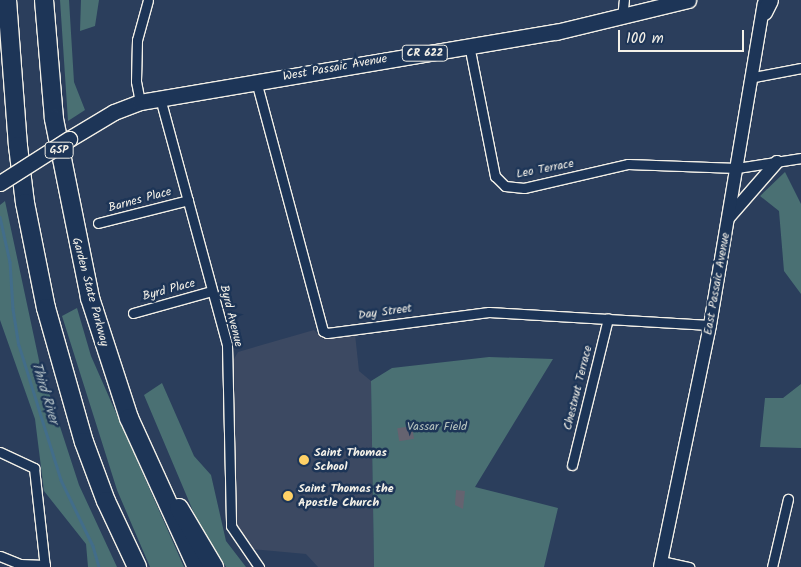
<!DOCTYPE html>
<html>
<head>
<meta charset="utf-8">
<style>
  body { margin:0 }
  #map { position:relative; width:801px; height:567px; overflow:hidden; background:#2b3e5c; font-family:Kalam,sans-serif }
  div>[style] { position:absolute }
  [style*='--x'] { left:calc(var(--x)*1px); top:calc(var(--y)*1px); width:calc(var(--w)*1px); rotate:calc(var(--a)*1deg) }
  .built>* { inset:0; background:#3c4962 }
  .green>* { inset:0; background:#4a7073 }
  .stream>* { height:2.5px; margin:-1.25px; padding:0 1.25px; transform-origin:1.25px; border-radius:1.25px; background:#426d8a }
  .building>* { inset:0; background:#656370; transform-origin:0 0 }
  .roads { filter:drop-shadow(1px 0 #f4f1e8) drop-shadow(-1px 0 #f4f1e8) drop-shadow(0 1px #f4f1e8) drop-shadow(0 -1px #f4f1e8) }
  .street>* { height:9px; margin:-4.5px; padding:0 4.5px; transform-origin:4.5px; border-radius:4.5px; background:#1d3557 }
  .secondary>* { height:12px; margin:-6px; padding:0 6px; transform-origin:6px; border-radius:6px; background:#1d3557 }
  .primary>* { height:15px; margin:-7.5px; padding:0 7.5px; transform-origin:7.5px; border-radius:7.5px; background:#1d3557 }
  .highway>* { height:18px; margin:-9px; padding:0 9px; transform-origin:9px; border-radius:9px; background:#1d3557 }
  .bridges { filter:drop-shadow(1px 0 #f4f1e8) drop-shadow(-1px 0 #f4f1e8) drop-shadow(0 1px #f4f1e8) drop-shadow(0 -1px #f4f1e8) }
  .primary-bridge>* { height:15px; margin:-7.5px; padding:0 7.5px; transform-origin:7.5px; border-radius:7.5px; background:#1d3557 }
  .dots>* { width:14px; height:14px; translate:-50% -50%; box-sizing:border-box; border:2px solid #1d3557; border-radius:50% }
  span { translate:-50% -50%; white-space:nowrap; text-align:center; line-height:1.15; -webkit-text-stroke:5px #1d3557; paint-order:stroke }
  .shield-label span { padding:1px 4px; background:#1d3557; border:1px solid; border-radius:4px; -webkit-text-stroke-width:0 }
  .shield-label { font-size:11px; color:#f4f1e8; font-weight:700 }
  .street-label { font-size:12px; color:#f4f1e8 }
  .park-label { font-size:12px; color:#b8c4bf }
  .poi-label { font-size:12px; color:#f4f1e8; font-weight:700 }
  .left { translate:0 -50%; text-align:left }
  .water-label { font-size:14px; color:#b6c3c7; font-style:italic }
  .scale { position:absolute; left:618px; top:30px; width:126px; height:22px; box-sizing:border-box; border:2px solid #f4f1e8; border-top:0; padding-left:6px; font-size:15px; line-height:18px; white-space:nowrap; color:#f4f1e8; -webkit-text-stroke:4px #1d3557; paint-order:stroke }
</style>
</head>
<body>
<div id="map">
  <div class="built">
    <i style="clip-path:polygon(314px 330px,323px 339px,355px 334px,359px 371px,371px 381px,374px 567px,318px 567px,306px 554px,250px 549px,236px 530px,234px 359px,238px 352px)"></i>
  </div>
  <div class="green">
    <i style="clip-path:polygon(60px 0,69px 0,74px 82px,85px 110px,68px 121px)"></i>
    <i style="clip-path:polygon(81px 0,99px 0,95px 26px,80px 31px)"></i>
    <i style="clip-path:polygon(785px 172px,801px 204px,801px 294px,784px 271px,779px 211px,760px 196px)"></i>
    <i style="clip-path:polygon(5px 201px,40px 365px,79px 485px,117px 567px,88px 567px,86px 544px,44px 491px,35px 419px,0 320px,0 205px)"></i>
    <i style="clip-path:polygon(77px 308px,91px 356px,184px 567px,150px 567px,117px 490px,62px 316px)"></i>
    <i style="clip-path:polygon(489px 357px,553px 359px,475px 487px,558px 508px,544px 567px,374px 567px,371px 381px,392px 368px)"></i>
    <i style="clip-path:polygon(162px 383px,194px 456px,211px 475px,226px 541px,246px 567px,226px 567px,196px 518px,144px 395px)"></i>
    <i style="clip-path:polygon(801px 384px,801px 448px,760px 447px,765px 398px,783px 398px)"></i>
  </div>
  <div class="stream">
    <i style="--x:0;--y:217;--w:46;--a:77.5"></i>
    <i style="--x:10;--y:262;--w:47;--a:86.3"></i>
    <i style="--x:13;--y:309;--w:36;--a:81"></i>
    <i style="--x:19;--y:345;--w:141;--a:72.7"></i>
    <i style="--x:61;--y:480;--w:73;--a:64.1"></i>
    <i style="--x:93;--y:546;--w:22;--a:74"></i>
  </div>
  <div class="building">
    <i style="left:412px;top:426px;width:13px;height:15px;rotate:81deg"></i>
    <i style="clip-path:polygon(456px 490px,465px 491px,463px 509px,455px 505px)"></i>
  </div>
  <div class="roads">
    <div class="street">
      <i style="--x:622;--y:18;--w:18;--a:-84"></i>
      <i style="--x:469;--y:45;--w:134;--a:78.8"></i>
      <i style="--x:495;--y:176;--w:14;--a:45"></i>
      <i style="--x:505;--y:186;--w:19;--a:6"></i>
      <i style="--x:524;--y:188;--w:107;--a:-13"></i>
      <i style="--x:628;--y:164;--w:109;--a:2.1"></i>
      <i style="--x:737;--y:168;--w:65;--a:-8.9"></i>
      <i style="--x:754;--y:77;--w:48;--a:-10.8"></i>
      <i style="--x:256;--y:81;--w:259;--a:75"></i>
      <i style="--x:323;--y:331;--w:4;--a:27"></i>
      <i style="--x:327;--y:333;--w:163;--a:-7.4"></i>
      <i style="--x:489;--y:312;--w:221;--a:3.4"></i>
      <i style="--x:160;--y:98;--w:256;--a:74.8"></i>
      <i style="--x:227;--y:345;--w:181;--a:88.7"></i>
      <i style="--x:231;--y:526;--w:50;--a:55.7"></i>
      <i style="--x:140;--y:102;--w:21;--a:-101"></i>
      <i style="--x:136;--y:81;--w:41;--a:-88.6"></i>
      <i style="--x:137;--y:40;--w:41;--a:-74.6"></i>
      <i style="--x:98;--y:223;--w:93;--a:-14.3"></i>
      <i style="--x:133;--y:313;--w:82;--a:-15.6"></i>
      <i style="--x:0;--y:452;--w:38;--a:25"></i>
      <i style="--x:34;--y:468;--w:100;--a:83.7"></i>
      <i style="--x:572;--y:465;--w:151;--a:-76.2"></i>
      <i style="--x:0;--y:556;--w:22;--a:22"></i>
      <i style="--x:20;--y:564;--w:25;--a:2"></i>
      <i style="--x:661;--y:561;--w:29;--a:12"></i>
      <i style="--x:772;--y:567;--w:70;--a:-76.8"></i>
    </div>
    <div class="secondary">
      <i style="--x:729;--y:217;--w:73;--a:-48.9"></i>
      <i style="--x:660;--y:567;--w:247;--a:-78.3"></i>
      <i style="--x:710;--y:325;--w:326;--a:-80.5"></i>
    </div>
    <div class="primary">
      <i style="--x:764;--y:12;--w:13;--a:-63"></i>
      <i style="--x:69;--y:139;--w:52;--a:-31"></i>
      <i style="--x:114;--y:112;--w:28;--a:-21"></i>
      <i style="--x:140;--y:102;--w:422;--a:-9.6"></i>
      <i style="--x:556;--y:32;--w:136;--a:-13.6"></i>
    </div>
    <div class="highway">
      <i style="--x:7;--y:0;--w:146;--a:85.7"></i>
      <i style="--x:18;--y:146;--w:57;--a:83"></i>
      <i style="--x:25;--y:203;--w:107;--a:78.7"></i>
      <i style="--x:46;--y:308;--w:139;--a:74.2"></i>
      <i style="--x:84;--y:442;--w:63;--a:69.6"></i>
      <i style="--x:106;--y:501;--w:73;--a:64.8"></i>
      <i style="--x:44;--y:0;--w:119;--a:85.2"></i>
      <i style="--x:54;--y:119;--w:183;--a:78.6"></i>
      <i style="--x:90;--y:298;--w:126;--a:72"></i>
      <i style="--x:129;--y:418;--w:164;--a:65.5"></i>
      <i style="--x:179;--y:508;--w:69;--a:59.3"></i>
    </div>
  </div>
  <div class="bridges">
    <div class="primary-bridge">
      <i style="--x:0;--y:183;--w:82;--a:-32.5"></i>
    </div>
  </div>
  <div class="dots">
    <i style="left:304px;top:460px;background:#ffd166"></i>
    <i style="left:288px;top:496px;background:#ffd166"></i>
  </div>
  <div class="shield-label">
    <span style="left:425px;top:53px">CR 622</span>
    <span style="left:59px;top:150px">GSP</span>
  </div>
  <div class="street-label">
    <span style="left:335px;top:68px;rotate:-10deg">West Passaic Avenue</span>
    <span style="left:545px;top:169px;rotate:-11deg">Leo Terrace</span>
    <span style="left:140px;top:200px;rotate:-15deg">Barnes Place</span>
    <span style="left:717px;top:284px;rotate:-80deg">East Passaic Avenue</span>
    <span style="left:169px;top:290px;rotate:-15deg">Byrd Place</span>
    <span style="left:90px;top:292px;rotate:75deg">Garden State Parkway</span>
    <span style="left:385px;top:312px;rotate:-8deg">Day Street</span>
    <span style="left:231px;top:316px;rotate:76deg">Byrd Avenue</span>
    <span style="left:578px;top:388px;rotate:-76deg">Chestnut Terrace</span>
  </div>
  <div class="park-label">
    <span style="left:437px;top:427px">Vassar Field</span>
  </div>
  <div class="poi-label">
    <span class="left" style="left:314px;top:460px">Saint Thomas<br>School</span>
    <span class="left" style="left:298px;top:496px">Saint Thomas the<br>Apostle Church</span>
  </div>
  <div class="water-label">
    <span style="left:45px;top:393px;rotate:73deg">Third River</span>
  </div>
  <div class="scale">100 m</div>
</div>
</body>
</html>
